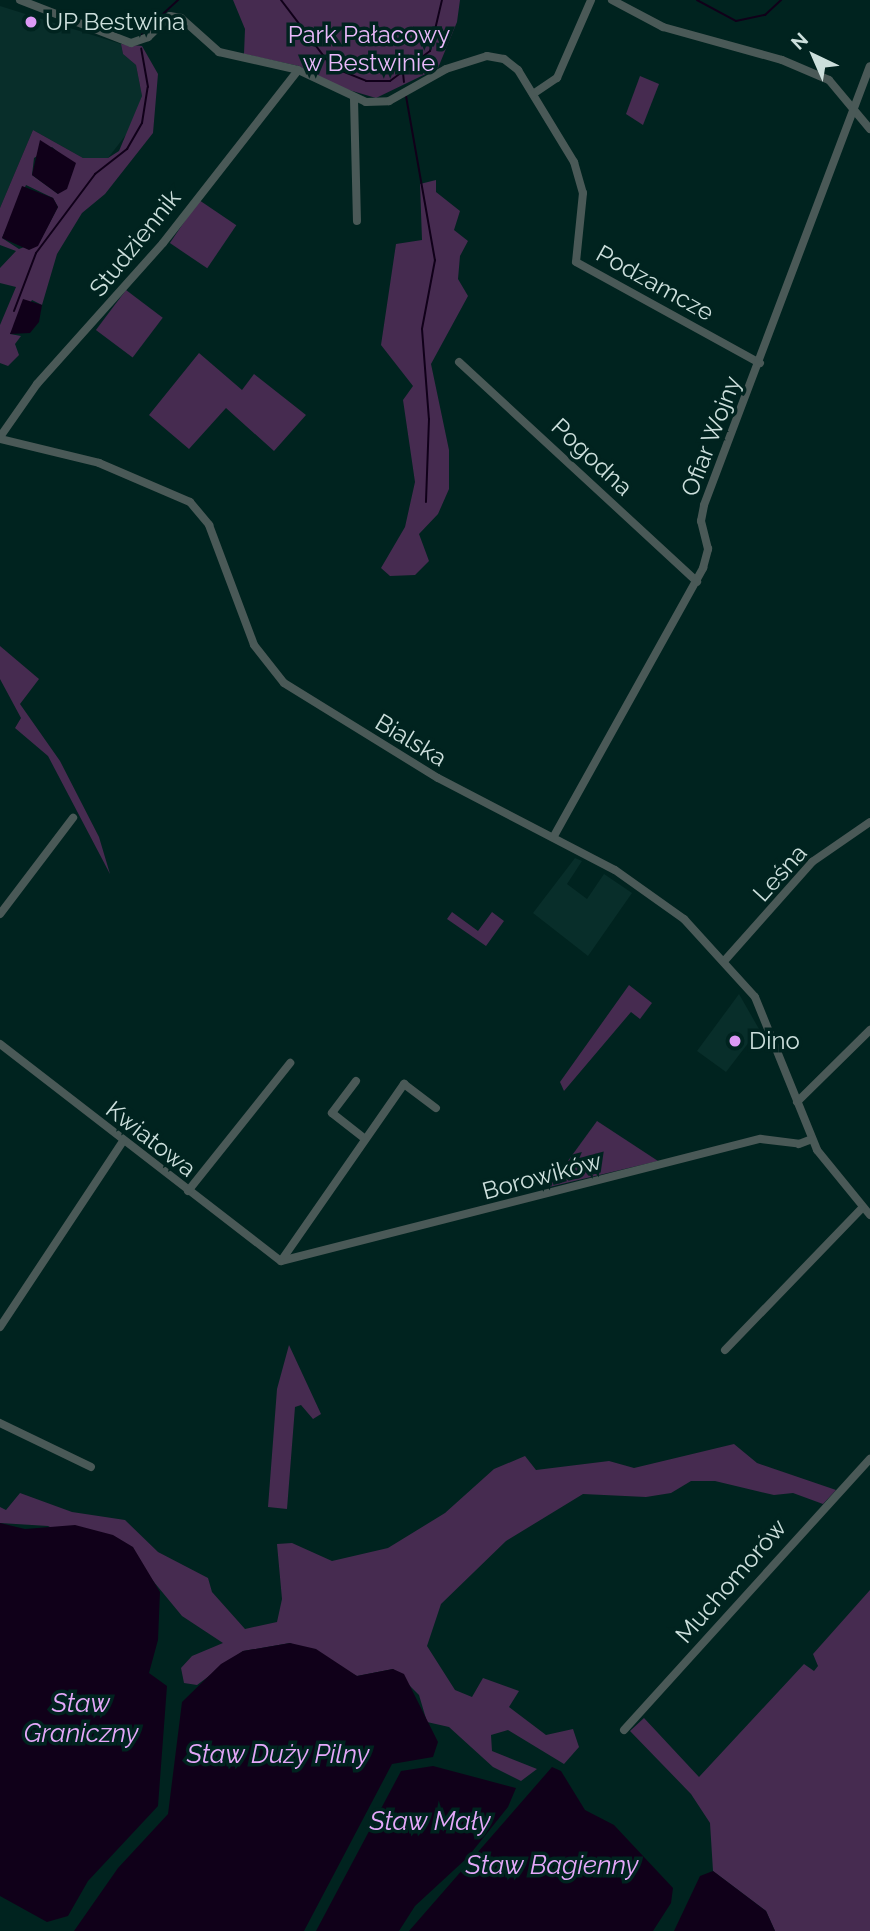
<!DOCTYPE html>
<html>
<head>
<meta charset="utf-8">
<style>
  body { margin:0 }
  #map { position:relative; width:870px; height:1931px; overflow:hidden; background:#00231f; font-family:Raleway,sans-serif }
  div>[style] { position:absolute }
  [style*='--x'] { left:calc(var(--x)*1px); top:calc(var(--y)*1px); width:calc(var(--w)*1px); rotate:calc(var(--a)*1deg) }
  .built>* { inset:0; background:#082e2a }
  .green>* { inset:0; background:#462b50; transform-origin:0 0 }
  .water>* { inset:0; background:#100019 }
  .stream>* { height:2px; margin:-1px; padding:0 1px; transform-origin:1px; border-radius:1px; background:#100019 }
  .minor>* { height:8px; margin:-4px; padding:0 4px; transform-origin:4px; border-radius:4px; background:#4a5957 }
  .dots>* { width:19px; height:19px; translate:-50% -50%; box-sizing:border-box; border:4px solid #00231f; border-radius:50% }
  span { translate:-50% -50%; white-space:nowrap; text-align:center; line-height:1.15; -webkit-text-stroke:7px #00231f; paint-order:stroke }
  .poi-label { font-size:24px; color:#ccdfdc }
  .left { translate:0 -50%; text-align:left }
  .park-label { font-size:24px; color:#e9b9fb }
  .street-label { font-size:24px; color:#ccdfdc }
  .water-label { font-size:26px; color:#e4a8fa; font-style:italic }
  .north { position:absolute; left:779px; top:21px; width:70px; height:70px; -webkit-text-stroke:5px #00231f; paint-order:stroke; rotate:316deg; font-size:19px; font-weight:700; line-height:28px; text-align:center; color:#ccdfdc }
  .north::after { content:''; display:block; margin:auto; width:24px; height:32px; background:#ccdfdc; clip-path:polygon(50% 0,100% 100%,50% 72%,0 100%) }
</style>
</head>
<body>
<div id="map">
  <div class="built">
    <i style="clip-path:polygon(0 6px,121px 44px,123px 54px,136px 65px,142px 96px,132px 127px,108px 158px,83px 158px,33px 130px,0 208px)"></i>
    <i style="clip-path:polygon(575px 858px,582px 861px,567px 884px,587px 899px,604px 874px,632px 893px,588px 956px,533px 913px)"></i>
    <i style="clip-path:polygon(739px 994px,759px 1029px,726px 1072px,697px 1051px)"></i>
  </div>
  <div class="green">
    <i style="clip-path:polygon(233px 0,460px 0,457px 22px,438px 68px,376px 98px,332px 85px,299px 66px,244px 54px,245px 29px)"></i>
    <i style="clip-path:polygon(evenodd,121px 44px,142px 46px,158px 74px,153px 133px,105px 194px,82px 213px,57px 254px,42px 305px,32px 300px,10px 334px,21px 336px,15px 344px,19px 355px,8px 366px,0 363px,0 325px,16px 287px,0 283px,0 268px,16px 251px,0 245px,0 208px,33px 130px,83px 158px,108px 158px,119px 151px,142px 96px,136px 65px,123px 54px,121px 44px,52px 147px,63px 156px,58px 194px,32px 175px,34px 158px,52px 147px,121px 44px,26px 185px,53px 198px,58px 207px,40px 241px,19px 249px,2px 238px,26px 185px)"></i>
    <i style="clip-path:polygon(640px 76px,659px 84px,643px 125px,626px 114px)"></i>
    <i style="clip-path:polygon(436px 180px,436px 192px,460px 211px,454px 230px,468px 241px,460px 256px,458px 279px,468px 296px,431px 364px,449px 450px,449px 489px,438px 514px,419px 534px,429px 561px,415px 575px,390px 576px,381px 568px,405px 527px,415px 482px,403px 400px,413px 386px,381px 345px,396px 244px,422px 240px,420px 184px)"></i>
    <i style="left:199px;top:200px;width:45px;height:52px;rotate:34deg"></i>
    <i style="left:126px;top:290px;width:46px;height:50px;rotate:37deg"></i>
    <i style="clip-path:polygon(199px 353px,242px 390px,254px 374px,306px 415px,274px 451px,226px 408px,189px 449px,149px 415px)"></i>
    <i style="clip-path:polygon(0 646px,39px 679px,20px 704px,60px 761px,99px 837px,110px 874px,48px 756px,15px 728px,21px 718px,0 679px)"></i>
    <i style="clip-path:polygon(452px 912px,478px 931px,492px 912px,504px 921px,486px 946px,447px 919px)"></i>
    <i style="clip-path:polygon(629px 985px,652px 1003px,640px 1019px,631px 1012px,564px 1091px,560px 1082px)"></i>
    <i style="clip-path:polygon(597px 1121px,658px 1161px,549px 1187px)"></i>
    <i style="clip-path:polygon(289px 1345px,321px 1414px,313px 1419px,301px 1405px,295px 1407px,287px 1509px,268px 1507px,277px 1389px)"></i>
    <i style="clip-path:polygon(734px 1444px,757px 1463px,836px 1490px,823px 1504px,793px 1493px,774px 1495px,715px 1481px,691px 1481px,671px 1493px,646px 1497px,583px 1494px,506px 1541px,441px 1604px,427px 1646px,455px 1690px,472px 1697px,483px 1678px,519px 1691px,509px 1707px,546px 1735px,573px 1729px,579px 1747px,564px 1764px,508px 1730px,491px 1735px,492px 1751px,537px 1769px,521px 1781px,493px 1767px,449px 1727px,427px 1722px,419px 1695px,393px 1669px,357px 1676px,290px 1643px,243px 1651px,197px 1685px,184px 1683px,181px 1668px,192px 1656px,223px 1643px,182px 1616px,149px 1576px,48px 1526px,0 1523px,0 1507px,6px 1510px,20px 1493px,72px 1512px,125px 1520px,158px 1552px,208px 1578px,212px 1592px,245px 1629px,277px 1622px,282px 1599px,277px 1544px,292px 1543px,332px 1561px,388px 1548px,445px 1513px,494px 1469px,525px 1456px,536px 1470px,609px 1461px,634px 1468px)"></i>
    <i style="clip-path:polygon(870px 1590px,870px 1931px,775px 1931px,766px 1911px,713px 1871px,710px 1823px,691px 1794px,630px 1731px,644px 1718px,699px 1777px,804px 1664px,814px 1671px,818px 1666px,813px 1654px)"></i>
  </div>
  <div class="water">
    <i style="clip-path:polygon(40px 140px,76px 163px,67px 189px,58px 194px,32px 175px)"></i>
    <i style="clip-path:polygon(22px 186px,53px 198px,58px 207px,38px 246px,29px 250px,2px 238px)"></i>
    <i style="clip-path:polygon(23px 299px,42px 305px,39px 322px,30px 333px,10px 334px)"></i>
    <i style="clip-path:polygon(0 1523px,25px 1529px,75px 1525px,113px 1535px,133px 1547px,160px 1592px,158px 1640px,149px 1673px,167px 1686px,158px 1806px,88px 1881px,68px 1916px,47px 1922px,0 1896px)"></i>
    <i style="clip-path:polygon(290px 1643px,316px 1649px,357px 1676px,393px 1669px,404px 1674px,438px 1742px,433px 1757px,392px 1764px,304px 1931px,74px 1931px,118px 1868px,168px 1814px,182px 1702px,221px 1664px,243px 1651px)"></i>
    <i style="clip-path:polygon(433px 1766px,516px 1788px,508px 1807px,467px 1858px,415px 1906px,399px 1931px,316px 1931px,401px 1771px)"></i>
    <i style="clip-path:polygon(552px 1767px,561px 1771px,585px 1810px,614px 1825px,673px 1888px,671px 1903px,653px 1931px,409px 1931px)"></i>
    <i style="clip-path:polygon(713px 1871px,766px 1911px,775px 1931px,674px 1931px,700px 1876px)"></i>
  </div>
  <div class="stream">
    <i style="--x:281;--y:0;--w:84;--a:52.7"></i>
    <i style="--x:332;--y:67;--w:37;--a:22"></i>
    <i style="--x:366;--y:81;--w:24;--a:0"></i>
    <i style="--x:390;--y:81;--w:50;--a:-36.9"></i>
    <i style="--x:430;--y:51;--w:52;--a:-76.8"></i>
    <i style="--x:697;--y:0;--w:44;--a:28.3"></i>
    <i style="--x:736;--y:21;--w:30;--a:-12"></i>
    <i style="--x:765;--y:15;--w:22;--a:-43"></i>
    <i style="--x:140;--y:35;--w:52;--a:-42.6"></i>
    <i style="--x:403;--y:73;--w:9;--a:84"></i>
    <i style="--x:406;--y:96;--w:167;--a:80"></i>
    <i style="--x:435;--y:260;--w:70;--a:100.7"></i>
    <i style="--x:422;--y:329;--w:90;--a:85.6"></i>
    <i style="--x:429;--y:419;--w:83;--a:92.1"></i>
    <i style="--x:14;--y:311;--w:62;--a:-69.2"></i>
    <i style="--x:36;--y:253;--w:99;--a:-53.2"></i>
    <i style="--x:95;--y:174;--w:41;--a:-38"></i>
    <i style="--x:127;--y:149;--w:30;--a:-60"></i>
    <i style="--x:142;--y:123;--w:36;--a:-81"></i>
    <i style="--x:148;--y:87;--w:39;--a:-100"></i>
  </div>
  <div class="minor">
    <i style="--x:20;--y:0;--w:119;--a:21.2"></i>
    <i style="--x:131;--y:43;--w:18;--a:-19"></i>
    <i style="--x:148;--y:37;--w:30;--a:-44"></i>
    <i style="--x:170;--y:16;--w:11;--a:10"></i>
    <i style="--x:181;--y:18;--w:51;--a:41.8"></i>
    <i style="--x:219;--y:52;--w:81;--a:12.8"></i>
    <i style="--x:298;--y:70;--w:75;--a:25.2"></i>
    <i style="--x:366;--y:102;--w:23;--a:-2"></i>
    <i style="--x:389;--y:101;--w:65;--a:-29.3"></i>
    <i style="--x:446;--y:69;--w:43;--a:-17.6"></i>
    <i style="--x:487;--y:56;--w:17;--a:10"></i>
    <i style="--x:504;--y:59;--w:18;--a:38"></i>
    <i style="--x:518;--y:70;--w:108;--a:58.7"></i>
    <i style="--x:574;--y:162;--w:32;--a:74"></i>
    <i style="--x:583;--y:193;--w:69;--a:95.8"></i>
    <i style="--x:576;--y:262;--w:210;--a:28.8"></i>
    <i style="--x:612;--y:0;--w:58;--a:27.9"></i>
    <i style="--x:663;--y:27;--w:123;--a:15.5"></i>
    <i style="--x:782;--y:60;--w:51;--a:23.1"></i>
    <i style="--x:829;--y:80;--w:64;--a:50.1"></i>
    <i style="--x:533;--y:94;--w:29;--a:-34"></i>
    <i style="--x:557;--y:78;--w:85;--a:-66.4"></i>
    <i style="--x:354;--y:99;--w:122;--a:88.6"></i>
    <i style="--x:459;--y:362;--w:324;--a:42.7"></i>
    <i style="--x:0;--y:437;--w:65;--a:-55.1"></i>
    <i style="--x:37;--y:384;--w:189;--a:-48.2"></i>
    <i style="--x:163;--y:243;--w:219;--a:-52"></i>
    <i style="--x:0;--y:439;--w:102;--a:13.6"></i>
    <i style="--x:99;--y:463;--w:99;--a:23.2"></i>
    <i style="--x:190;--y:502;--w:30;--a:50"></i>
    <i style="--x:209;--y:525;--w:128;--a:69.4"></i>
    <i style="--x:254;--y:645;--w:48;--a:51.7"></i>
    <i style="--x:284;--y:683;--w:181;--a:31.7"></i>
    <i style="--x:438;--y:778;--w:199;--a:27.5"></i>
    <i style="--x:615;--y:870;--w:85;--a:35.4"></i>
    <i style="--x:684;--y:919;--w:105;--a:47.7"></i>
    <i style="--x:755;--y:997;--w:165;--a:67.9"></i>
    <i style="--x:817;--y:1150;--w:84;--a:50.8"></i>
    <i style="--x:554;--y:836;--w:307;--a:-60.9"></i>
    <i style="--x:703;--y:568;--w:20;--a:-75"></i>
    <i style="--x:708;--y:549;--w:29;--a:-104"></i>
    <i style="--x:701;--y:521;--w:16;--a:-79"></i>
    <i style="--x:704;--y:505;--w:469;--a:-69.3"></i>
    <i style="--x:0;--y:914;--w:121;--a:-52.8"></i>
    <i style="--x:726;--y:959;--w:130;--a:-48.4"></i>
    <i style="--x:812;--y:862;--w:70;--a:-34.6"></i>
    <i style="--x:0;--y:1044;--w:355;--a:37.7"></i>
    <i style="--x:281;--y:1261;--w:495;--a:-14.3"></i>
    <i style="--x:761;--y:1139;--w:38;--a:7"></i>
    <i style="--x:799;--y:1144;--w:14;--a:-21"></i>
    <i style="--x:356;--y:1081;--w:40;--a:127"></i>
    <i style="--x:332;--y:1113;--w:42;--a:38.2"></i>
    <i style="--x:797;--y:1102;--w:103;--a:-44.6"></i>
    <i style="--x:188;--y:1191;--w:164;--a:-51.4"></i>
    <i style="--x:281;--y:1261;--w:216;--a:-55.2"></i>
    <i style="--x:404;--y:1084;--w:40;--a:37"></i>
    <i style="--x:0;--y:1327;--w:223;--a:-56.5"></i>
    <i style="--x:725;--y:1350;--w:197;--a:-46"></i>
    <i style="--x:0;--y:1423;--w:101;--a:25.8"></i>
    <i style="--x:624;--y:1730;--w:366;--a:-47.8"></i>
  </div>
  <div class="dots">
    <i style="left:31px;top:22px;background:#dc99f5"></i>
    <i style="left:735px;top:1041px;background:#dc99f5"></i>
  </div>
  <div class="poi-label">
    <span class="left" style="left:45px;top:22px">UP Bestwina</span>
    <span class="left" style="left:749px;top:1041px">Dino</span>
  </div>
  <div class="park-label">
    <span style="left:369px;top:49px">Park Pałacowy<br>w Bestwinie</span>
  </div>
  <div class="street-label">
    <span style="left:135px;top:243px;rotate:-51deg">Studziennik</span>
    <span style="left:655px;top:283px;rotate:29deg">Podzamcze</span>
    <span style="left:711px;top:436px;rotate:-69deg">Ofiar Wojny</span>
    <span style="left:592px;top:457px;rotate:43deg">Pogodna</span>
    <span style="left:411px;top:740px;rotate:31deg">Bialska</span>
    <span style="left:780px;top:873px;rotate:-48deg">Leśna</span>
    <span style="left:151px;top:1139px;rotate:38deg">Kwiatowa</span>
    <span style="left:542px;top:1176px;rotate:-15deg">Borowików</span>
    <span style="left:731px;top:1581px;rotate:-49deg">Muchomorów</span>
  </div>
  <div class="water-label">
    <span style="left:81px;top:1719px">Staw<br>Graniczny</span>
    <span style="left:278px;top:1755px">Staw Duży Pilny</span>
    <span style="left:430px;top:1822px">Staw Mały</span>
    <span style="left:552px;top:1866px">Staw Bagienny</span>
  </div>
  <div class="north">N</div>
</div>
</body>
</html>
